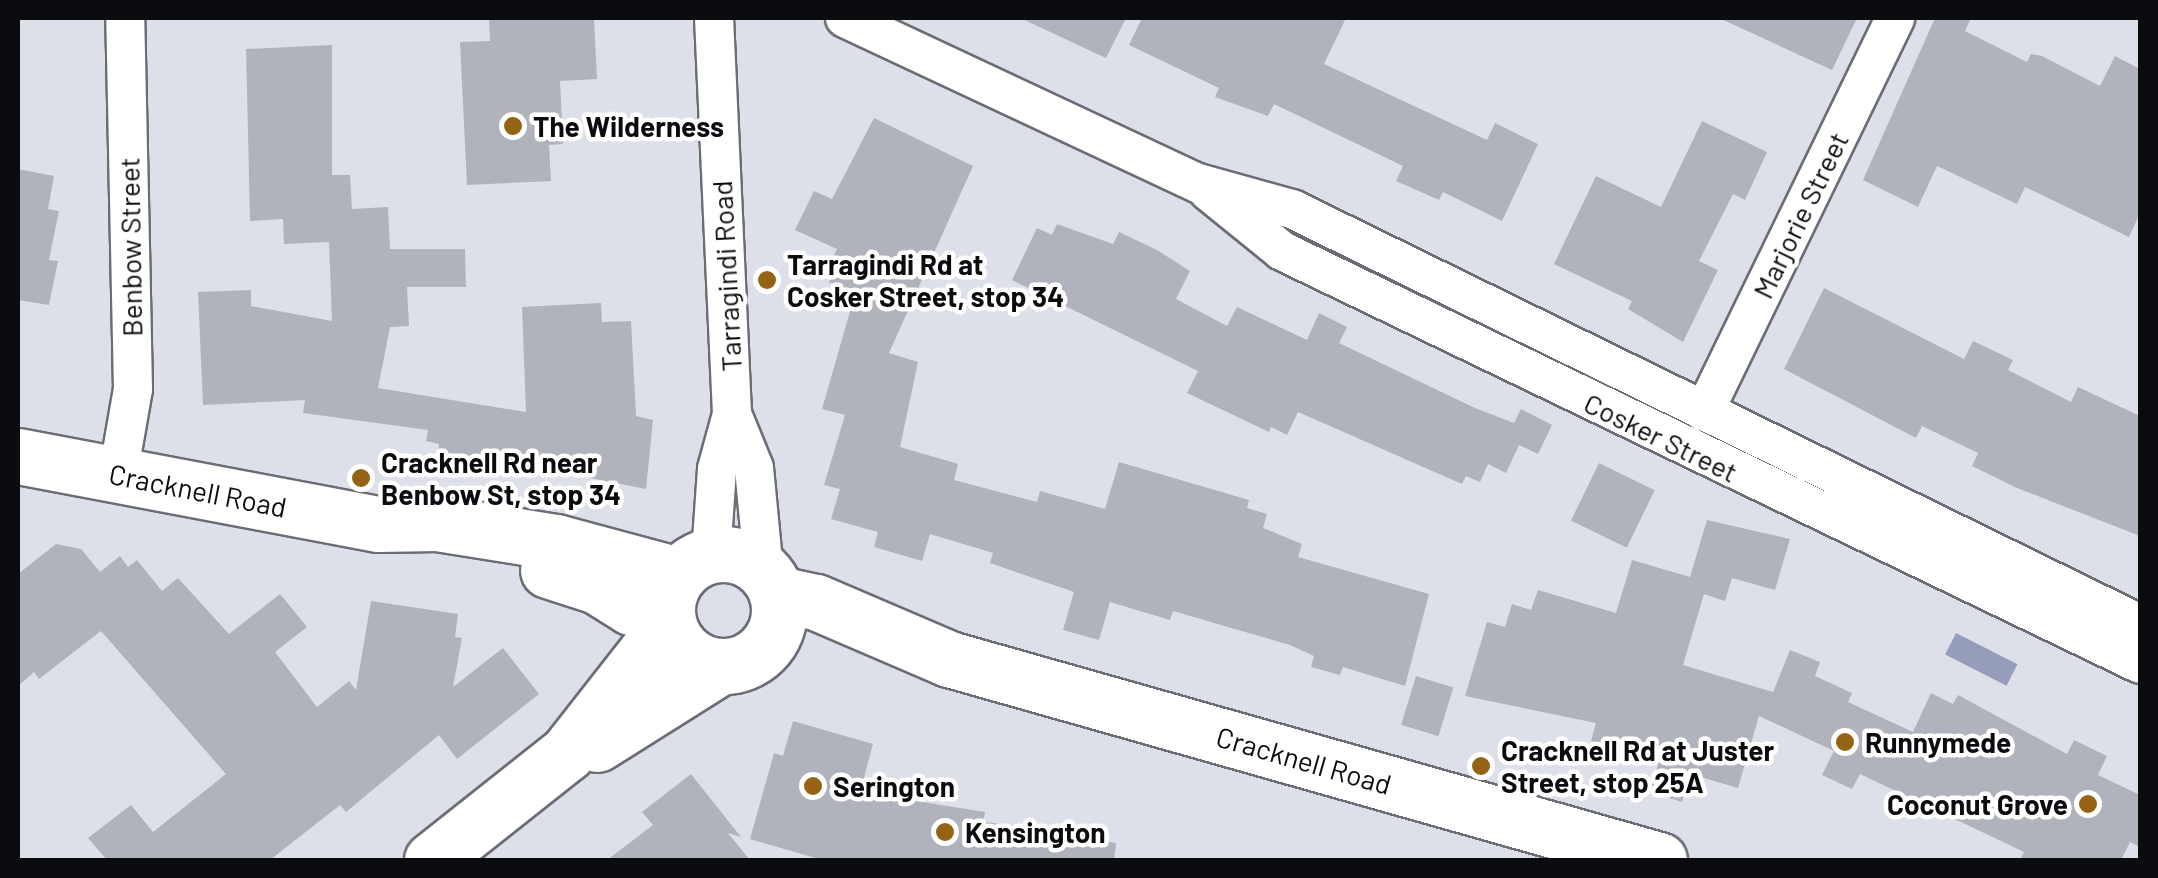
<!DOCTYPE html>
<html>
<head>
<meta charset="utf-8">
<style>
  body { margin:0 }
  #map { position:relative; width:2158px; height:878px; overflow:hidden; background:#dee0e9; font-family:Barlow,sans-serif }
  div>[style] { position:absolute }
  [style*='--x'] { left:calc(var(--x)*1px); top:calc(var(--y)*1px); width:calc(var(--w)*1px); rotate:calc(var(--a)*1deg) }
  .water>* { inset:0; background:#969dbb; transform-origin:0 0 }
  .building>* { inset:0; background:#b0b3bb; transform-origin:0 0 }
  .roads { filter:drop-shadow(2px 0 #6b6d75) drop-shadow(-2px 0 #6b6d75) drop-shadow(0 2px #6b6d75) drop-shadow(0 -2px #6b6d75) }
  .street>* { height:38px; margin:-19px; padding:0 19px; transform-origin:19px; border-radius:19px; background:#fff }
  .secondary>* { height:55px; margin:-27.5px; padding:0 27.5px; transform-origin:27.5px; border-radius:27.5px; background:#fff }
  .secondary>.ring { margin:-27.5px; padding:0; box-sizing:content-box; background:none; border:55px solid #fff; border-radius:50% }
  .dots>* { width:28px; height:28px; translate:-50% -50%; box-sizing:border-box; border:5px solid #fff; border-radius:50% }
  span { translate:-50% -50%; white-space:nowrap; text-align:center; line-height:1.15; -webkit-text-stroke:9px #fff; paint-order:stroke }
  .poi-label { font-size:28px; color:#0b0c0f; font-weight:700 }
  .left { translate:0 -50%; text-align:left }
  .right { translate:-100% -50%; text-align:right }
  .street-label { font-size:28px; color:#0b0c0f }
  .frame { position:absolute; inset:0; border:20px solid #0b0c0f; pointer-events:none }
</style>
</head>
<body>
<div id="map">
  <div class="water">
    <i style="left:1956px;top:633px;width:69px;height:24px;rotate:27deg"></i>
  </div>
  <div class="building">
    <i style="clip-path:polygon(489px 18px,594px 18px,597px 79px,560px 81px,563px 144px,549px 145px,551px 181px,467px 185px,460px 42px,490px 41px)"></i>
    <i style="clip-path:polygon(1020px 18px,1126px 18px,1106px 58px)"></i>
    <i style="clip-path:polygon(1142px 18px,1346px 18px,1324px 64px,1487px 140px,1495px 123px,1538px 144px,1502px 221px,1443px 192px,1439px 200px,1396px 181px,1403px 166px,1274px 104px,1268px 116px,1215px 97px,1219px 88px,1129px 45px)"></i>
    <i style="clip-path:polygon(1719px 18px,1857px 18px,1832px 70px)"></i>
    <i style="clip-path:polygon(1935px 18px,1971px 18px,1965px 31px,2027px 62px,2031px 54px,2042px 56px,2100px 86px,2115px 56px,2140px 69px,2140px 213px,2129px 237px,2025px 187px,2017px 204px,1937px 166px,1918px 207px,1863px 180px)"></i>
    <i style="clip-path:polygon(332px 45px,332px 175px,350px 175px,352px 209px,388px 207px,390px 249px,465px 249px,466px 287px,407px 287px,409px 326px,390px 327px,378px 388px,526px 412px,522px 307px,601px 303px,602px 322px,631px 321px,636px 416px,653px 420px,646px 489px,545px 469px,514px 466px,512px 474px,478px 467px,480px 459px,438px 451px,439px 444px,426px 441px,428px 430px,303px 413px,305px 400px,203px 405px,198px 292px,251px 290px,251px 306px,332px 321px,329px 242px,284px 244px,283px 219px,250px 221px,246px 49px)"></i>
    <i style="clip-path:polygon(874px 118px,973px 166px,889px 353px,918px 362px,900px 447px,958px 464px,954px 480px,1037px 502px,1040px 491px,1105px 509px,1119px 462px,1249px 500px,1247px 508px,1267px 514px,1263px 528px,1302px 544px,1298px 557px,1429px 594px,1405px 686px,1343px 667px,1340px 675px,1311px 667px,1314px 656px,1290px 645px,1173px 611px,1170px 620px,1110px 602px,1099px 640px,1063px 630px,1074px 592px,990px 563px,993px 553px,930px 534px,922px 561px,874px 547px,878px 532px,831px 519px,840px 489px,824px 485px,845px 415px,822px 409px,855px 294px,829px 282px,832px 275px,826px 272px,837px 249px,795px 230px,814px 191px,832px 199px)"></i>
    <i style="clip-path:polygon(1702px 121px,1767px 152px,1745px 200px,1733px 194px,1699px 261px,1718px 270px,1683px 342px,1628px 309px,1632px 301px,1554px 264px,1596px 176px,1661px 207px)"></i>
    <i style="clip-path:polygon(18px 169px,54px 176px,48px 209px,59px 211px,49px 260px,58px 261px,49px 305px,18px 300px)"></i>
    <i style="clip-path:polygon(1057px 224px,1113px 244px,1119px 232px,1157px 250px,1190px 271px,1176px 299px,1227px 326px,1237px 307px,1307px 340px,1319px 313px,1347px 327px,1339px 343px,1475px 408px,1514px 423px,1521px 409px,1552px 425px,1538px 454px,1519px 445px,1506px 473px,1488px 464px,1480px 482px,1466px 476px,1462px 484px,1298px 412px,1287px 435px,1271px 427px,1269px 432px,1187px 393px,1198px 371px,1012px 280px,1037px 228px,1052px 235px)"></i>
    <i style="clip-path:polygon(1824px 288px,1964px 359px,1973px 341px,2013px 360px,2008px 370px,2071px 402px,2078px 387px,2140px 416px,2140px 536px,2017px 488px,1972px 466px,1978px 453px,1922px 426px,1916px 438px,1784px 369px)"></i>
    <i style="left:1599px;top:463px;width:62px;height:64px;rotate:26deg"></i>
    <i style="clip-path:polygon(1707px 520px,1790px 539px,1775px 590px,1732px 578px,1725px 601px,1704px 594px,1683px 665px,1773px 692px,1790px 650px,1820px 662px,1815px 676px,1852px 693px,1848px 702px,1913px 732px,1931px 693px,1953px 704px,1958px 695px,2067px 754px,2074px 740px,2107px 756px,2098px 775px,2140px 795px,2140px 847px,2130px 842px,2121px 860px,2020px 860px,2024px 852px,1860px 774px,1852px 789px,1822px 775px,1834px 751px,1759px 716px,1738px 788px,1690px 774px,1682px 802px,1650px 792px,1659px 761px,1591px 741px,1596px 723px,1465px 696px,1487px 622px,1505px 627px,1512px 604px,1531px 610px,1538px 590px,1616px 613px,1632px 560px,1690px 577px)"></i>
    <i style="clip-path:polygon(56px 544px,81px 549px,100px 572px,120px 556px,128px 567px,137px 560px,162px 591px,178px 578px,229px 634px,280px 594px,307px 627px,275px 652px,317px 707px,349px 681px,356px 690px,371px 601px,458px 614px,455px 637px,462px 638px,453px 687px,503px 648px,539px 694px,457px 759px,439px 735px,346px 812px,340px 805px,270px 860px,107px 860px,88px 838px,131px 805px,153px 832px,226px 774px,101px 631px,39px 679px,34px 672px,18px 686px,18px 574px)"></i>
    <i style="left:1416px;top:676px;width:39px;height:51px;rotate:17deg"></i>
    <i style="clip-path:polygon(793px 721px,873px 744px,860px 792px,985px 812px,983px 822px,1093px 833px,1092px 839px,1116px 843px,1114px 860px,822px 860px,750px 839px,774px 753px,783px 756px)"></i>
    <i style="clip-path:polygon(691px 774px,741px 837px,728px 833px,750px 860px,607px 860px,653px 825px,642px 812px)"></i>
  </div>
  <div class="roads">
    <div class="street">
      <i style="--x:845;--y:18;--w:390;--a:25.1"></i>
      <i style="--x:1198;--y:183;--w:98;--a:15.5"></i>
      <i style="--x:1292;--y:209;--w:944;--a:26.08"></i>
      <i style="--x:1208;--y:191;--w:95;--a:39"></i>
      <i style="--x:1282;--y:251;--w:952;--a:25.7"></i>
      <i style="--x:1704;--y:412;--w:438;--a:-64.1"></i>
      <i style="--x:732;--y:414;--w:58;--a:67.8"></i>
      <i style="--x:754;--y:468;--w:103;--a:84.5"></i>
      <i style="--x:118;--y:475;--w:87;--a:-80.1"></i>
      <i style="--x:133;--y:389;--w:371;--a:-91.2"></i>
      <i style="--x:711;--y:555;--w:86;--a:-86"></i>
      <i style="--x:717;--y:469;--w:57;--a:-74.7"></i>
      <i style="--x:732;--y:414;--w:396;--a:-92.6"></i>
    </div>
    <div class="secondary">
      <i style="--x:18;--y:456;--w:366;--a:10.7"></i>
      <i style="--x:378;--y:524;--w:59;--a:-1"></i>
      <i style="--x:437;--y:523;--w:121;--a:9.1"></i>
      <i style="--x:556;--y:542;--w:126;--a:15.1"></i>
      <i class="ring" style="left:667px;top:554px;width:57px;height:57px"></i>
      <i style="--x:548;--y:570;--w:52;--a:18.1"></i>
      <i style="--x:597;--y:586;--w:40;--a:32"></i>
      <i style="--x:631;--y:607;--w:36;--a:13"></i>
      <i style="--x:778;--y:594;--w:39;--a:12"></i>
      <i style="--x:816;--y:602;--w:145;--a:23.2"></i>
      <i style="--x:949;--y:659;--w:738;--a:15.81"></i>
      <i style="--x:597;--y:744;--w:146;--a:-32.2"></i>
      <i style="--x:432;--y:860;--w:172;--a:-38.4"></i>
      <i style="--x:567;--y:753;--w:164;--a:-51.9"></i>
    </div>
  </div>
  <div class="dots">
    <i style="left:513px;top:126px;background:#946414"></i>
    <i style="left:767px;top:280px;background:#946414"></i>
    <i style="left:361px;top:478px;background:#946414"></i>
    <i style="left:1845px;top:742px;background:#946414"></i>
    <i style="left:1481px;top:766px;background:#946414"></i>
    <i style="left:813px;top:786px;background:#946414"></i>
    <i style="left:2088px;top:804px;background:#946414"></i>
    <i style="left:945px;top:832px;background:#946414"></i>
  </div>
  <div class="poi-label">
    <span class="left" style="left:533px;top:126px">The Wilderness</span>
    <span class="left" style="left:787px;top:280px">Tarragindi Rd at<br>Cosker Street, stop 34</span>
    <span class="left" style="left:381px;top:478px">Cracknell Rd near<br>Benbow St, stop 34</span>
    <span class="left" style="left:1865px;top:742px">Runnymede</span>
    <span class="left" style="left:1501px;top:766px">Cracknell Rd at Juster<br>Street, stop 25A</span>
    <span class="left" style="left:833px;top:786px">Serington</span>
    <span class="right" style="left:2068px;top:804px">Coconut Grove</span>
    <span class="left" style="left:965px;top:832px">Kensington</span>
  </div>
  <div class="street-label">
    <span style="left:1800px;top:215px;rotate:-64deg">Marjorie Street</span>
    <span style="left:130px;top:247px;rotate:-91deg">Benbow Street</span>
    <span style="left:726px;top:276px;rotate:-93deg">Tarragindi Road</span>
    <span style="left:1661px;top:437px;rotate:26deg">Cosker Street</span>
    <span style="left:198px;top:490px;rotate:11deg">Cracknell Road</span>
    <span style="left:1304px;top:760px;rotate:16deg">Cracknell Road</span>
  </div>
  <div class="frame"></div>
</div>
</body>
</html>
